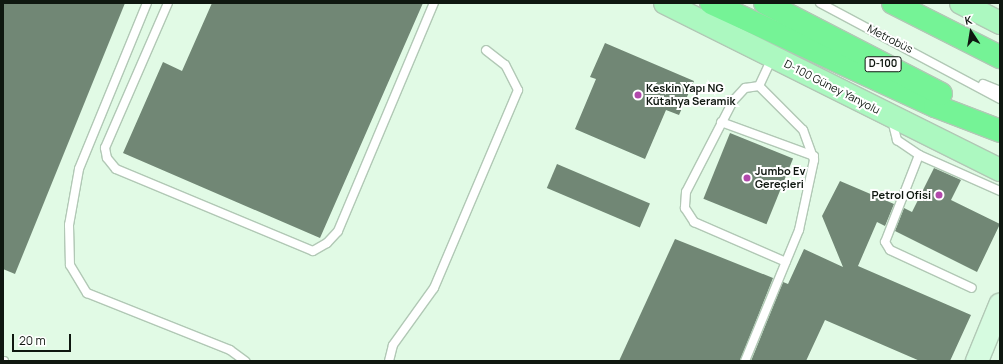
<!DOCTYPE html>
<html>
<head>
<meta charset="utf-8">
<style>
  body { margin:0 }
  #map { position:relative; width:1003px; height:364px; overflow:hidden; background:#e1fae5; font-family:Manrope,sans-serif }
  div>[style] { position:absolute }
  [style*='--x'] { left:calc(var(--x)*1px); top:calc(var(--y)*1px); width:calc(var(--w)*1px); rotate:calc(var(--a)*1deg) }
  .building>* { inset:0; background:#718775; transform-origin:0 0 }
  .roads { filter:drop-shadow(1px 0 #b1c8b5) drop-shadow(-1px 0 #b1c8b5) drop-shadow(0 1px #b1c8b5) drop-shadow(0 -1px #b1c8b5) }
  .lane>* { height:8px; margin:-4px; padding:0 4px; transform-origin:4px; border-radius:4px; background:#fff }
  .secondary>* { height:22px; margin:-11px; padding:0 11px; transform-origin:11px; border-radius:11px; background:#d6fbe0 }
  .primary>* { height:22px; margin:-11px; padding:0 11px; transform-origin:11px; border-radius:11px; background:#acf8c0 }
  .highway>* { height:22px; margin:-11px; padding:0 11px; transform-origin:11px; border-radius:11px; background:#75f396 }
  .dots>* { width:11px; height:11px; translate:-50% -50%; box-sizing:border-box; border:2px solid #fff; border-radius:50% }
  span { translate:-50% -50%; white-space:nowrap; text-align:center; line-height:1.15; -webkit-text-stroke:4px #fff; paint-order:stroke }
  .shield-label span { padding:1px 3px; background:#fff; border:1px solid; border-radius:3px; -webkit-text-stroke-width:0 }
  .shield-label { font-size:10px; color:#0f1710; font-weight:700 }
  .street-label { font-size:11px; color:#0f1710 }
  .poi-label { font-size:11px; color:#0f1710; font-weight:700 }
  .left { translate:0 -50%; text-align:left }
  .right { translate:-100% -50%; text-align:right }
  .frame { position:absolute; inset:0; border:4px solid #0f1710; pointer-events:none }
  .north { position:absolute; left:951px; top:12px; width:40px; height:40px; -webkit-text-stroke:3px #fff; paint-order:stroke; rotate:348deg; font-size:11px; font-weight:700; line-height:16px; text-align:center; color:#0f1710 }
  .north::after { content:''; display:block; margin:auto; width:14px; height:18px; background:#0f1710; clip-path:polygon(50% 0,100% 100%,50% 72%,0 100%) }
  .scale { position:absolute; left:12px; top:334px; width:59px; height:18px; box-sizing:border-box; border:2px solid #0f1710; border-top:0; padding-left:5px; font-size:12px; line-height:14px; white-space:nowrap; color:#0f1710; -webkit-text-stroke:3px #fff; paint-order:stroke }
</style>
</head>
<body>
<div id="map">
  <div class="building">
    <i style="clip-path:polygon(3px 3px,125px 3px,15px 274px,3px 269px)"></i>
    <i style="clip-path:polygon(212px 3px,423px 3px,320px 238px,123px 153px,163px 62px,182px 71px)"></i>
    <i style="clip-path:polygon(605px 43px,694px 81px,679px 115px,666px 110px,645px 159px,575px 129px,596px 79px,590px 77px)"></i>
    <i style="left:730px;top:133px;width:68px;height:71px;rotate:22deg"></i>
    <i style="left:557px;top:164px;width:101px;height:26px;rotate:23deg"></i>
    <i style="clip-path:polygon(934px 168px,961px 180px,951px 200px,1000px 224px,977px 272px,895px 231px,904px 208px,912px 212px)"></i>
    <i style="clip-path:polygon(840px 181px,894px 204px,885px 226px,877px 222px,858px 266px,971px 315px,950px 361px,920px 361px,825px 320px,806px 361px,751px 361px,783px 282px,788px 284px,804px 249px,843px 267px,822px 216px)"></i>
    <i style="clip-path:polygon(675px 239px,773px 278px,740px 361px,619px 361px)"></i>
  </div>
  <div class="roads">
    <div class="lane">
      <i style="--x:147;--y:3;--w:179;--a:112.3"></i>
      <i style="--x:79;--y:169;--w:57;--a:100.1"></i>
      <i style="--x:69;--y:225;--w:40;--a:88.6"></i>
      <i style="--x:70;--y:265;--w:33;--a:59"></i>
      <i style="--x:87;--y:293;--w:154;--a:21.7"></i>
      <i style="--x:230;--y:350;--w:19;--a:36"></i>
      <i style="--x:168;--y:3;--w:158;--a:113.5"></i>
      <i style="--x:105;--y:148;--w:10;--a:79"></i>
      <i style="--x:107;--y:158;--w:14;--a:51"></i>
      <i style="--x:116;--y:169;--w:213;--a:22.6"></i>
      <i style="--x:313;--y:251;--w:16;--a:-30"></i>
      <i style="--x:327;--y:243;--w:16;--a:-47"></i>
      <i style="--x:338;--y:231;--w:247;--a:-67.2"></i>
      <i style="--x:820;--y:3;--w:204;--a:28.1"></i>
      <i style="--x:983;--y:84;--w:18;--a:22"></i>
      <i style="--x:759;--y:86;--w:14;--a:172"></i>
      <i style="--x:745;--y:88;--w:18;--a:133"></i>
      <i style="--x:733;--y:101;--w:102;--a:117.3"></i>
      <i style="--x:686;--y:192;--w:16;--a:94"></i>
      <i style="--x:685;--y:208;--w:17;--a:57"></i>
      <i style="--x:694;--y:222;--w:100;--a:23.5"></i>
      <i style="--x:892;--y:120;--w:21;--a:76"></i>
      <i style="--x:897;--y:140;--w:27;--a:34"></i>
      <i style="--x:919;--y:155;--w:89;--a:24"></i>
      <i style="--x:721;--y:122;--w:99;--a:20.1"></i>
      <i style="--x:919;--y:155;--w:93;--a:111.3"></i>
      <i style="--x:885;--y:242;--w:9;--a:58"></i>
      <i style="--x:890;--y:250;--w:90;--a:24.9"></i>
      <i style="--x:3;--y:361;--w:1;--a:0"></i>
      <i style="--x:389;--y:361;--w:16;--a:-76"></i>
      <i style="--x:393;--y:345;--w:70;--a:-54.3"></i>
      <i style="--x:434;--y:288;--w:215;--a:-67"></i>
      <i style="--x:518;--y:90;--w:28;--a:-117"></i>
      <i style="--x:505;--y:65;--w:24;--a:-142"></i>
      <i style="--x:745;--y:361;--w:142;--a:-67.6"></i>
      <i style="--x:799;--y:230;--w:72;--a:-77.9"></i>
      <i style="--x:814;--y:160;--w:32;--a:-110"></i>
      <i style="--x:803;--y:130;--w:62;--a:-135"></i>
      <i style="--x:759;--y:86;--w:31;--a:-65"></i>
    </div>
    <div class="secondary">
      <i style="--x:977;--y:361;--w:61;--a:-67.7"></i>
    </div>
    <div class="primary">
      <i style="--x:665;--y:3;--w:374;--a:26.5"></i>
      <i style="--x:961;--y:3;--w:44;--a:27.1"></i>
    </div>
    <div class="highway">
      <i style="--x:711;--y:3;--w:247;--a:24.7"></i>
      <i style="--x:935;--y:106;--w:70;--a:21"></i>
      <i style="--x:765;--y:3;--w:198;--a:27.3"></i>
      <i style="--x:893;--y:3;--w:120;--a:26.8"></i>
    </div>
  </div>
  <div class="dots">
    <i style="left:638px;top:95px;background:#b148ab"></i>
    <i style="left:747px;top:178px;background:#b148ab"></i>
    <i style="left:939px;top:195px;background:#b148ab"></i>
  </div>
  <div class="shield-label">
    <span style="left:883px;top:64px">D-100</span>
  </div>
  <div class="street-label">
    <span style="left:890px;top:39px;rotate:27deg">Metrobüs</span>
    <span style="left:832px;top:87px;rotate:27deg">D-100 Güney Yanyolu</span>
  </div>
  <div class="poi-label">
    <span class="left" style="left:646px;top:95px">Keskin Yapı NG<br>Kütahya Seramik</span>
    <span class="left" style="left:755px;top:178px">Jumbo Ev<br>Gereçleri</span>
    <span class="right" style="left:931px;top:195px">Petrol Ofisi</span>
  </div>
  <div class="frame"></div>
  <div class="north">K</div>
  <div class="scale">20 m</div>
</div>
</body>
</html>
